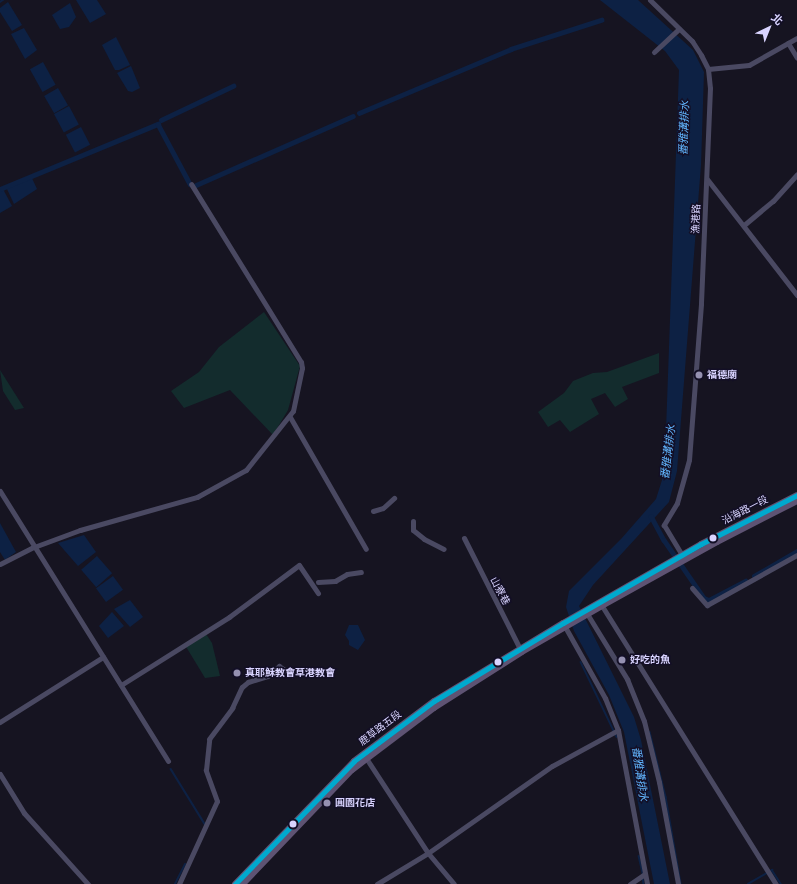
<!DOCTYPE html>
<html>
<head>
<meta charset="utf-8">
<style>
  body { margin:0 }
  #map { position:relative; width:797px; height:884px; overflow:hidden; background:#161421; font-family:"Public Sans","Noto Sans TC",sans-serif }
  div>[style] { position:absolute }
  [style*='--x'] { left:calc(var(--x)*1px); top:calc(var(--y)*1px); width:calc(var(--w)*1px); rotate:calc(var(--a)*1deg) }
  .green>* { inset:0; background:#132c2d }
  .water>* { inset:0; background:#0d2144; transform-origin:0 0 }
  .stream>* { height:1.5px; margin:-0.75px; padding:0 0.75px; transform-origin:0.75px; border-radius:0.75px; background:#0d2144 }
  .canal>* { height:4.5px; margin:-2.25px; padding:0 2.25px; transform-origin:2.25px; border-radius:2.25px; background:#0d2144 }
  .minor>* { height:5px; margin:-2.5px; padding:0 2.5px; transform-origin:2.5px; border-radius:2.5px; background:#4a4962 }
  .major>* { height:6px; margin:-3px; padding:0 3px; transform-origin:3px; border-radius:3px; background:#5e5373 }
  .bus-1>* { height:5px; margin:-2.5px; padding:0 2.5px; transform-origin:2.5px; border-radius:2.5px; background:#00a9ce }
  .dots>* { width:11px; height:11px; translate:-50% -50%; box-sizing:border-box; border:2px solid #130f26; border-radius:50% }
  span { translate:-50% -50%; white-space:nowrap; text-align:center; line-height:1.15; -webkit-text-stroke:3px #130f26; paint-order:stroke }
  .street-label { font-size:10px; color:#d9d4ff }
  .poi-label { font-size:10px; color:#d9d4ff; font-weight:700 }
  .left { translate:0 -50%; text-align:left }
  .water-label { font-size:11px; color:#62b6ff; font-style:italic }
  .north { position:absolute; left:749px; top:8px; width:40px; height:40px; -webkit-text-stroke:3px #130f26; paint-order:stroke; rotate:43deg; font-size:11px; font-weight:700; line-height:16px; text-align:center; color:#d9d4ff }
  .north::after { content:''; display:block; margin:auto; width:14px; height:18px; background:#d9d4ff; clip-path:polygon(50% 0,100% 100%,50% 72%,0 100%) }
</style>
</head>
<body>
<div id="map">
  <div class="green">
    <i style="clip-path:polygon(264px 312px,300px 366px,288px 410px,273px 435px,230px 390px,184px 408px,171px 391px,199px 372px,219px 347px)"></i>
    <i style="clip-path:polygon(659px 353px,659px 373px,622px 387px,628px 399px,615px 407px,605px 393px,591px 399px,599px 414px,570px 432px,560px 420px,548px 427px,538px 412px,564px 393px,573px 381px,593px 373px,607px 372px)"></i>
    <i style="clip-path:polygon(0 370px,24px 408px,15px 410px,3px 391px)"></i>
    <i style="clip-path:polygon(206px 634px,212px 643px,220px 676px,205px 678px,185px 645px)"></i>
  </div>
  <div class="water">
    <i style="clip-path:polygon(76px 0,97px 0,106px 14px,90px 23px)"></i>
    <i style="clip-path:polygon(600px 0,638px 0,693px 50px,704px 72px,701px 165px,677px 471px,669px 502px,593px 585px,579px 606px,634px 717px,641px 740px,670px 884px,654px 884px,624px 732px,609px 695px,574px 631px,566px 607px,569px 591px,621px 539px,656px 499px,662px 480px,665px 458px,679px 70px,665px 51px)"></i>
    <i style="clip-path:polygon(8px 2px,22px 25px,12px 31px,0 12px,0 8px)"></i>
    <i style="clip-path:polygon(70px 3px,76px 17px,69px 27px,60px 29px,52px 15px)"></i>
    <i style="clip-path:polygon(24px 28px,37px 50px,25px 59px,11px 34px)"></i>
    <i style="clip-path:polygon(116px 37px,130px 65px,119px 70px,115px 70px,102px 45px)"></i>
    <i style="left:43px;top:62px;width:26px;height:15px;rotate:61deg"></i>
    <i style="clip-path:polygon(131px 66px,140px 88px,132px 92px,128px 91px,117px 73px)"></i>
    <i style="left:58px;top:88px;width:20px;height:16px;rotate:60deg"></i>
    <i style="left:69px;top:106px;width:21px;height:17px;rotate:62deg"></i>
    <i style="left:81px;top:127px;width:20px;height:17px;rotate:63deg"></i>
    <i style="clip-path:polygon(31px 176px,37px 189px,14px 204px,6px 187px)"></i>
    <i style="clip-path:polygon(3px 189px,12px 206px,0 213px,0 190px)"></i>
    <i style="clip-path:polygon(0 523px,16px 552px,5px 560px,0 552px)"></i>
    <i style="clip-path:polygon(84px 535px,96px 552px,78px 566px,58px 543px)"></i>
    <i style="left:97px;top:556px;width:23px;height:21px;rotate:49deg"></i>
    <i style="left:113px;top:576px;width:17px;height:21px;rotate:54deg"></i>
    <i style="clip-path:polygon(130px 600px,143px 617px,130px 627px,114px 609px)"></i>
    <i style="clip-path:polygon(112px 612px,124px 626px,108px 638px,99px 626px)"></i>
    <i style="clip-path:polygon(349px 625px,358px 625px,365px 640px,358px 650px,349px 645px,349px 641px,345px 635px)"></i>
  </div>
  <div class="stream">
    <i style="--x:0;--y:2;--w:4;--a:-34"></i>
    <i style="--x:581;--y:662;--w:83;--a:64.4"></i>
    <i style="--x:650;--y:732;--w:67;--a:76.2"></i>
    <i style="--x:666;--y:797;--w:88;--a:80.2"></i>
    <i style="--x:171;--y:769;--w:65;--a:58.3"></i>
    <i style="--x:639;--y:856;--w:18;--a:77"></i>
    <i style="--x:643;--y:878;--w:6;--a:81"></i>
    <i style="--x:175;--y:884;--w:22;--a:-63"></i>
    <i style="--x:748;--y:884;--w:28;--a:-30"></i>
    <i style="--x:772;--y:870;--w:17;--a:57"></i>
  </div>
  <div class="canal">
    <i style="--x:359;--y:113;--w:165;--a:-22.8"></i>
    <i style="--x:511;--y:49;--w:95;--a:-17.9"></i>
    <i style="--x:161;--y:120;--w:80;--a:-25.3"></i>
    <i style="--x:196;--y:185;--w:171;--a:-23.7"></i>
    <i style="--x:0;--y:189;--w:171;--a:-22.4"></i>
    <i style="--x:158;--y:124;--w:68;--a:61.9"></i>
    <i style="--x:651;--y:516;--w:27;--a:62"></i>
    <i style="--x:664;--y:540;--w:70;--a:55.4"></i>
    <i style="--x:704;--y:598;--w:5;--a:22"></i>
    <i style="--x:709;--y:600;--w:41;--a:-27.8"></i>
    <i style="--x:754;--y:576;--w:50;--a:-30.2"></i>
  </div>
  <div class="minor">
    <i style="--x:650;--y:0;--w:59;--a:44.3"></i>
    <i style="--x:692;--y:41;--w:17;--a:57"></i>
    <i style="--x:701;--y:55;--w:16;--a:63"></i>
    <i style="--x:708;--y:69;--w:19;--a:84"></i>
    <i style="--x:710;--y:88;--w:216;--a:92.4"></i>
    <i style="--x:701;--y:304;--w:156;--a:94.4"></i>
    <i style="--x:689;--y:460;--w:45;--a:105.6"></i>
    <i style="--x:677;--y:503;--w:26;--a:121"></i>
    <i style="--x:664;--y:525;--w:37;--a:59"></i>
    <i style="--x:788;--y:43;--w:17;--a:59"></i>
    <i style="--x:654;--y:52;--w:34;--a:-43"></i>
    <i style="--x:708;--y:69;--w:41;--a:-5.6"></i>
    <i style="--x:749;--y:65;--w:55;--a:-29.4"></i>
    <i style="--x:707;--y:179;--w:147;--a:52.2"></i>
    <i style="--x:744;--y:225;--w:38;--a:-40"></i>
    <i style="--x:773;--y:201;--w:36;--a:-48"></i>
    <i style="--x:290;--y:417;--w:152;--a:60.1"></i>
    <i style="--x:0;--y:491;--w:318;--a:58.1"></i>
    <i style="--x:373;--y:511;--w:10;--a:-17"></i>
    <i style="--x:383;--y:508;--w:15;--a:-42"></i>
    <i style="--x:413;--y:521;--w:9;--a:90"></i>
    <i style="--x:413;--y:530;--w:14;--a:39"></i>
    <i style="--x:424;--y:539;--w:22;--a:27"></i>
    <i style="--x:464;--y:538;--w:127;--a:63.2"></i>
    <i style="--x:0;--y:564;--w:38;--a:-27"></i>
    <i style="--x:34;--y:547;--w:49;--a:-20.3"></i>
    <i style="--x:80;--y:530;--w:122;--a:-15.8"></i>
    <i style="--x:197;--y:497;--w:56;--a:-28.9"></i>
    <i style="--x:246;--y:470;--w:75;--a:-51.5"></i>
    <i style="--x:293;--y:411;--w:44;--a:-78.2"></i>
    <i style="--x:302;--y:368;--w:6;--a:-99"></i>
    <i style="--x:301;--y:362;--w:209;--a:-121.7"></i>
    <i style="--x:318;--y:582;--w:17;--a:-3"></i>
    <i style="--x:335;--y:581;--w:14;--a:-30"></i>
    <i style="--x:347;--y:574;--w:14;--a:-8"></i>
    <i style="--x:692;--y:588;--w:23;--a:49"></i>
    <i style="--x:707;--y:605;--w:103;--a:-29.1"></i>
    <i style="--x:602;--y:606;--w:328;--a:58"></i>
    <i style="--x:586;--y:612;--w:79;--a:58.5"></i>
    <i style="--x:627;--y:679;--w:45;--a:68"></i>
    <i style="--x:644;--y:721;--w:63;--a:76.2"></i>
    <i style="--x:659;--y:782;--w:104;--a:79.4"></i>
    <i style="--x:564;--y:625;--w:84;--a:60.7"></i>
    <i style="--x:605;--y:698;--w:35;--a:68"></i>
    <i style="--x:618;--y:730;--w:157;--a:79.3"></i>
    <i style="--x:121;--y:685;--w:128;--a:-32.2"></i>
    <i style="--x:229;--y:617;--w:87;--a:-36.6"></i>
    <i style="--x:299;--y:565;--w:34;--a:56"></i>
    <i style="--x:0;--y:722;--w:122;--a:-32.3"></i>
    <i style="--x:366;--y:758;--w:113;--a:56.9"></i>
    <i style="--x:428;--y:853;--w:40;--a:50"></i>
    <i style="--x:0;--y:774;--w:46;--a:58.4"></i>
    <i style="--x:24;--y:813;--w:96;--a:48"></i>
    <i style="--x:179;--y:884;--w:91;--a:-65.4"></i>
    <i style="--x:217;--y:801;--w:33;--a:-110"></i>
    <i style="--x:206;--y:770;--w:31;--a:-84"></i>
    <i style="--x:209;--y:739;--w:39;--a:-53"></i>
    <i style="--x:232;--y:708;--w:23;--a:-65"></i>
    <i style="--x:242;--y:687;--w:8;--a:-40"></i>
    <i style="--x:248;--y:682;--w:21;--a:-17"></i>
    <i style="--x:268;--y:676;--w:15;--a:-42"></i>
    <i style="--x:279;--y:666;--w:16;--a:35"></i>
    <i style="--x:377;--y:884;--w:60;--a:-31.3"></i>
    <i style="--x:428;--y:853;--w:151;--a:-35.1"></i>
    <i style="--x:552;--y:766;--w:75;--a:-28.6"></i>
    <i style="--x:630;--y:884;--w:18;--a:-34"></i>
  </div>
  <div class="major">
    <i style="--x:235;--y:884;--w:171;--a:-45.9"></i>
    <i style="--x:354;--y:761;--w:100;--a:-36.9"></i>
    <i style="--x:434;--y:701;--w:151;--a:-31.2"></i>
    <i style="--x:563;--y:623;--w:159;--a:-29.8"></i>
    <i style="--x:701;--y:544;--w:108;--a:-27"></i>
    <i style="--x:243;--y:884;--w:158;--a:-46.3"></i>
    <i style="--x:352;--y:770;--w:103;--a:-37.1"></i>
    <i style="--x:434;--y:708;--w:104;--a:-32.5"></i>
    <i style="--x:522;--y:652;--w:92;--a:-29.9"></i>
    <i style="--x:602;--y:606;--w:132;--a:-29.1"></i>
    <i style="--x:717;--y:542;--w:90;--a:-27.1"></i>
  </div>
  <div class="bus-1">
    <i style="--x:235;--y:884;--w:171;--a:-45.9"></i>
    <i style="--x:354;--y:761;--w:100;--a:-36.9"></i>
    <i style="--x:434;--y:701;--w:151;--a:-31.2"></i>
    <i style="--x:563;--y:623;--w:159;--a:-29.8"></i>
    <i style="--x:701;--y:544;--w:108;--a:-27"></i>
  </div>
  <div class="dots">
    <i style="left:699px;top:375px;background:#9591b1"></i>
    <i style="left:713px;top:538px;background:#d9d4ff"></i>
    <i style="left:622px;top:660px;background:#9591b1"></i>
    <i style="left:498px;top:662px;background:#d9d4ff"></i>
    <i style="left:237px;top:673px;background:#9591b1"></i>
    <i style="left:327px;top:803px;background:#9591b1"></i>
    <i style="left:293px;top:824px;background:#d9d4ff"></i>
  </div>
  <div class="street-label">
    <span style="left:696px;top:219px;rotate:-88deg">漁港路</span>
    <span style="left:745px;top:510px;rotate:-27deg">沿海路一段</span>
    <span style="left:500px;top:591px;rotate:62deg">山寮巷</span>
    <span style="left:380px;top:728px;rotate:-37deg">鹿草路五段</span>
  </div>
  <div class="poi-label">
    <span class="left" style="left:707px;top:375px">福德廟</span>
    <span class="left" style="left:630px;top:660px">好吃的魚</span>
    <span class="left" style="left:245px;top:673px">真耶穌教會草港教會</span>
    <span class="left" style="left:335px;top:803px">圓園花店</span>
  </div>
  <div class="water-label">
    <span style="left:684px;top:128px;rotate:-88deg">番雅溝排水</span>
    <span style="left:668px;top:452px;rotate:-83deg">番雅溝排水</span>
    <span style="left:640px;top:774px;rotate:82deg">番雅溝排水</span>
  </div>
  <div class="north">北</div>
</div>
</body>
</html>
